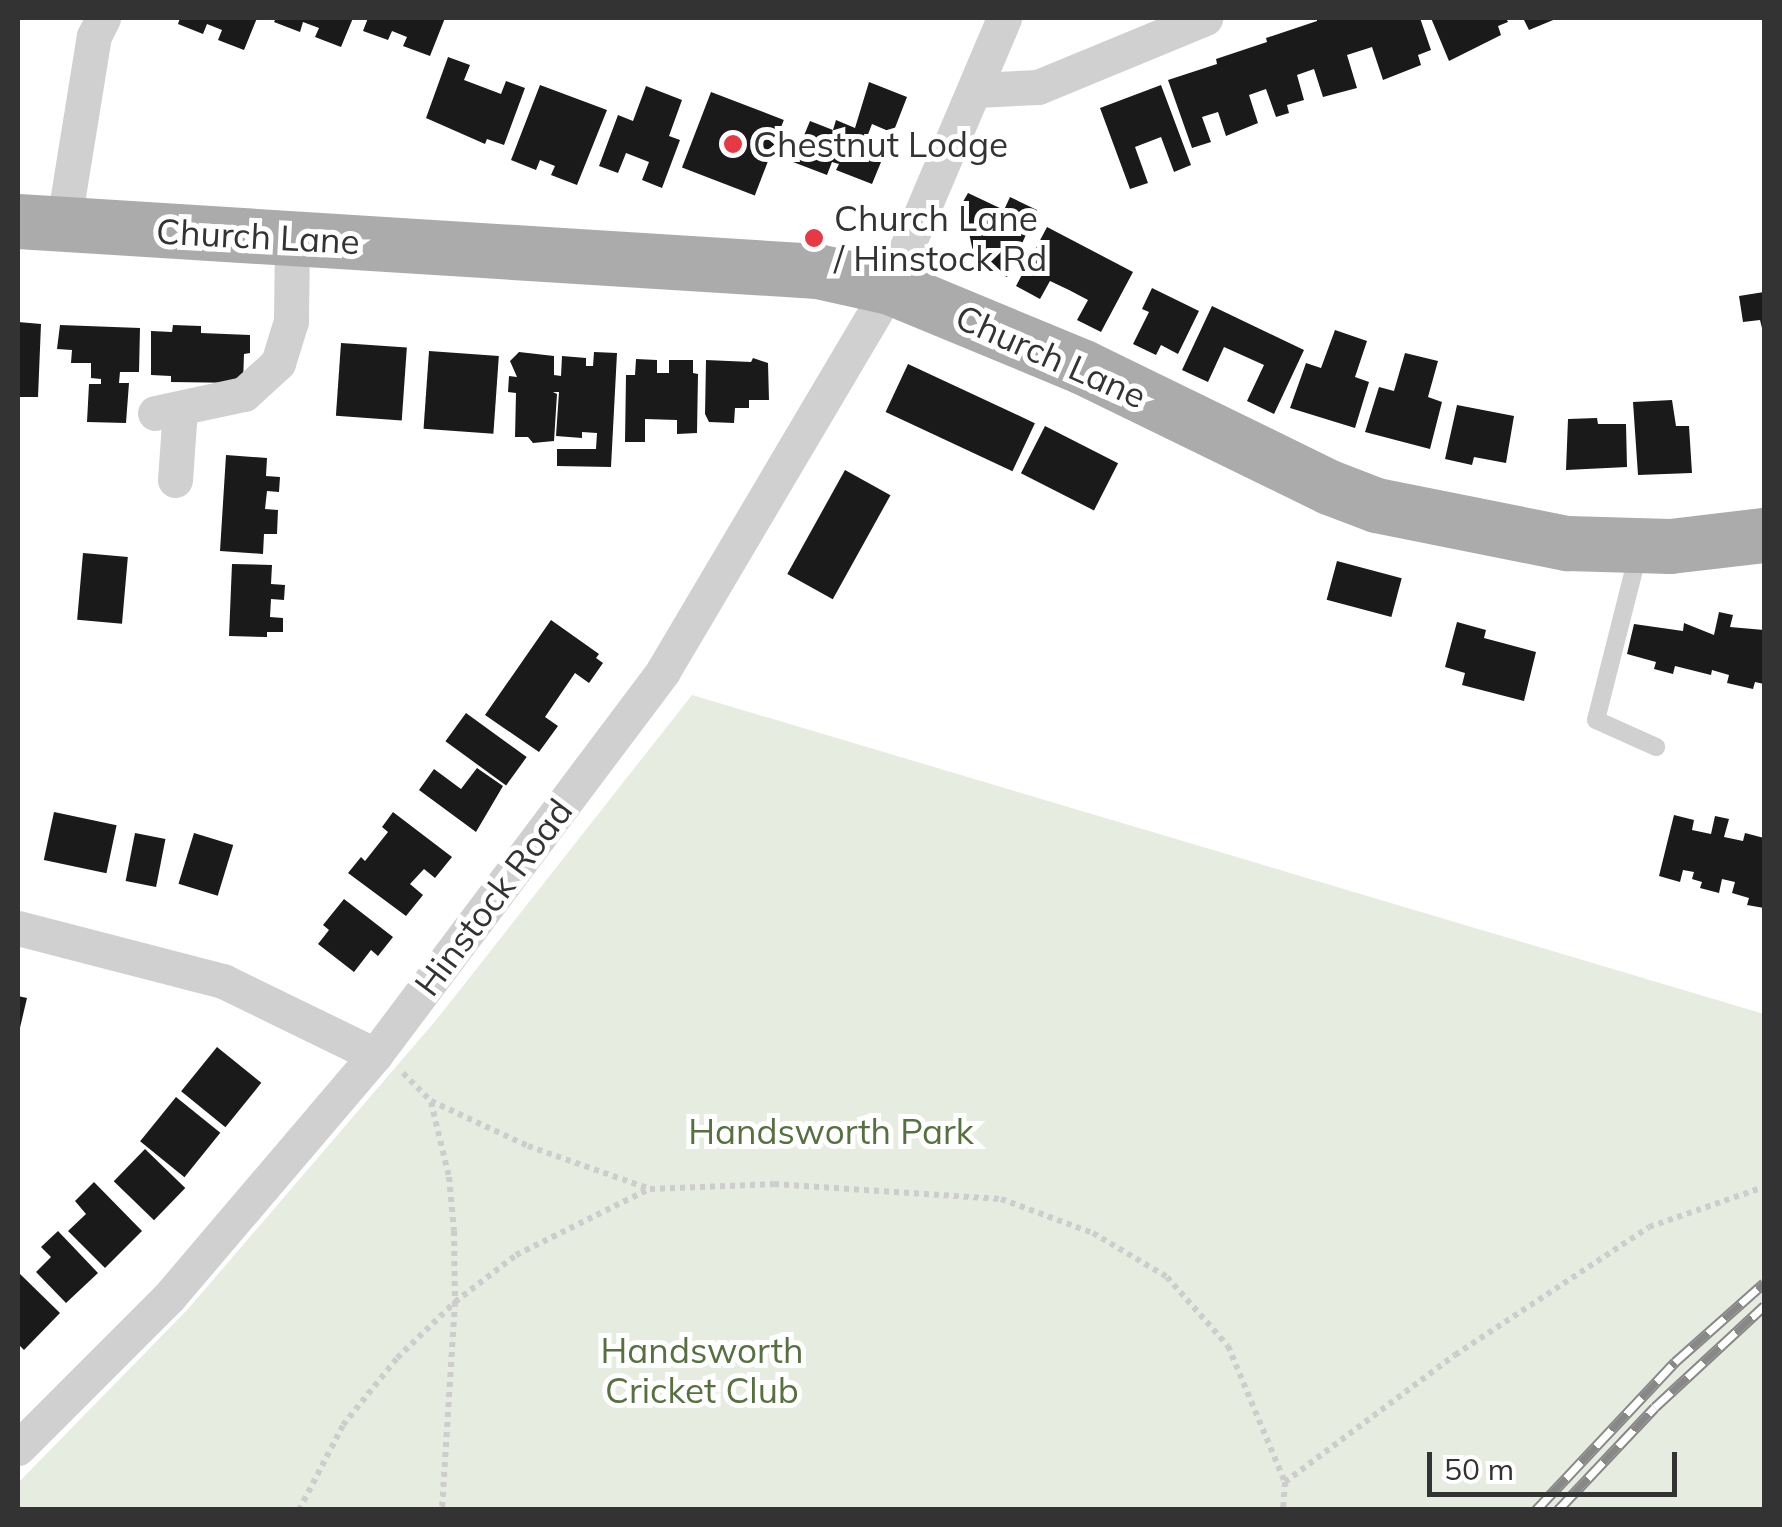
<!DOCTYPE html>
<html>
<head>
<meta charset="utf-8">
<style>
  body { margin:0 }
  #map { position:relative; width:1782px; height:1527px; overflow:hidden; background:#fff; font-family:Mulish,sans-serif }
  div>[style] { position:absolute }
  [style*='--x'] { left:calc(var(--x)*1px); top:calc(var(--y)*1px); width:calc(var(--w)*1px); rotate:calc(var(--a)*1deg) }
  .green>* { inset:0; background:#e6ecdf }
  .building>* { inset:0; background:#1a1a1a; transform-origin:0 0 }
  .path>* { height:6px; margin-top:-3px; transform-origin:0; background:repeating-linear-gradient(90deg,#cdcdcd 0 5px,transparent 0 10px) }
  .service>* { height:18px; margin:-9px; padding:0 9px; transform-origin:9px; border-radius:9px; background:#d0d0d0 }
  .minor>* { height:35px; margin:-17.5px; padding:0 17.5px; transform-origin:17.5px; border-radius:17.5px; background:#d0d0d0 }
  .primary>* { height:55px; margin:-27.5px; padding:0 27.5px; transform-origin:27.5px; border-radius:27.5px; background:#ababab }
  .rail>* { height:11px; margin-top:-5.5px; transform-origin:0; background:repeating-linear-gradient(90deg,#fff 0 22px,#888 0 44px); box-sizing:border-box; border-block:2px solid #888 }
  .dots>* { width:28px; height:28px; translate:-50% -50%; box-sizing:border-box; border:5px solid #fff; border-radius:50% }
  span { translate:-50% -50%; white-space:nowrap; text-align:center; line-height:1.15; -webkit-text-stroke:10px #fff; paint-order:stroke }
  .poi-label { font-size:35px; color:#333 }
  .left { translate:0 -50%; text-align:left }
  .street-label { font-size:35px; color:#333 }
  .park-label { font-size:35px; color:#56703f }
  .frame { position:absolute; inset:0; border:20px solid #333; pointer-events:none }
  .scale { position:absolute; left:1427px; top:1452px; width:250px; height:45px; box-sizing:border-box; border:5px solid #333; border-top:0; padding-left:12px; font-size:30px; line-height:35px; white-space:nowrap; color:#333; -webkit-text-stroke:8px #fff; paint-order:stroke }
</style>
</head>
<body>
<div id="map">
  <div class="green">
    <i style="clip-path:polygon(692px 695px,1764px 1014px,1764px 1509px,18px 1509px,18px 1483px,188px 1309px,437px 1019px)"></i>
  </div>
  <div class="building">
    <i style="clip-path:polygon(180px 18px,257px 18px,244px 50px,218px 40px,222px 30px,207px 24px,203px 34px,178px 24px)"></i>
    <i style="clip-path:polygon(276px 18px,353px 18px,341px 47px,315px 37px,319px 28px,303px 22px,300px 32px,274px 22px)"></i>
    <i style="clip-path:polygon(368px 18px,445px 18px,430px 56px,403px 46px,407px 37px,392px 31px,388px 40px,363px 31px)"></i>
    <i style="clip-path:polygon(1317px 18px,1420px 18px,1431px 50px,1418px 55px,1421px 65px,1383px 80px,1372px 47px,1347px 55px,1357px 88px,1323px 97px,1314px 69px,1297px 75px,1304px 100px,1287px 105px,1289px 113px,1276px 117px,1266px 89px,1249px 95px,1258px 123px,1226px 136px,1218px 112px,1202px 117px,1211px 142px,1192px 148px,1168px 80px,1217px 64px,1216px 59px,1267px 42px,1266px 38px,1317px 21px)"></i>
    <i style="clip-path:polygon(1431px 18px,1506px 18px,1508px 22px,1498px 26px,1501px 35px,1449px 61px)"></i>
    <i style="clip-path:polygon(1523px 18px,1558px 18px,1529px 30px)"></i>
    <i style="clip-path:polygon(448px 57px,470px 65px,464px 80px,501px 94px,506px 81px,525px 88px,504px 145px,487px 139px,485px 144px,426px 118px)"></i>
    <i style="clip-path:polygon(869px 82px,907px 97px,893px 133px,872px 124px,867px 137px,888px 145px,872px 184px,836px 170px,839px 164px,832px 162px,827px 175px,793px 162px,810px 121px,833px 130px,836px 120px,855px 128px)"></i>
    <i style="clip-path:polygon(540px 85px,607px 110px,577px 185px,551px 175px,555px 166px,540px 160px,536px 170px,511px 160px)"></i>
    <i style="clip-path:polygon(1161px 85px,1191px 165px,1174px 172px,1161px 137px,1135px 147px,1148px 183px,1130px 189px,1100px 108px)"></i>
    <i style="clip-path:polygon(646px 86px,682px 100px,669px 136px,680px 140px,662px 188px,642px 180px,649px 162px,626px 153px,618px 173px,599px 166px,618px 115px,633px 121px)"></i>
    <i style="left:711px;top:92px;width:78px;height:81px;rotate:21deg"></i>
    <i style="clip-path:polygon(968px 193px,1004px 210px,1010px 197px,1037px 210px,1007px 277px,975px 261px,966px 219px,956px 214px)"></i>
    <i style="clip-path:polygon(1047px 227px,1133px 272px,1101px 332px,1077px 320px,1088px 300px,1069px 290px,1050px 281px,1040px 299px,1016px 286px)"></i>
    <i style="clip-path:polygon(1152px 288px,1199px 311px,1178px 354px,1161px 345px,1156px 355px,1133px 344px,1149px 312px,1142px 309px)"></i>
    <i style="clip-path:polygon(1764px 292px,1764px 331px,1763px 332px,1760px 320px,1743px 322px,1739px 296px)"></i>
    <i style="clip-path:polygon(1212px 306px,1304px 350px,1274px 414px,1247px 401px,1264px 365px,1224px 347px,1208px 382px,1182px 370px)"></i>
    <i style="clip-path:polygon(18px 322px,41px 324px,38px 397px,18px 397px)"></i>
    <i style="clip-path:polygon(60px 325px,140px 328px,139px 372px,120px 372px,119px 383px,129px 383px,126px 423px,87px 422px,89px 384px,101px 384px,101px 379px,91px 378px,91px 363px,71px 363px,72px 350px,57px 349px)"></i>
    <i style="clip-path:polygon(173px 325px,201px 326px,201px 333px,250px 335px,250px 353px,244px 354px,243px 383px,171px 382px,171px 376px,151px 375px,151px 331px,172px 332px)"></i>
    <i style="clip-path:polygon(1335px 330px,1367px 341px,1355px 377px,1369px 382px,1355px 428px,1290px 408px,1306px 363px,1321px 368px)"></i>
    <i style="left:341px;top:343px;width:66px;height:73px;rotate:4deg"></i>
    <i style="left:429px;top:351px;width:70px;height:78px;rotate:4deg"></i>
    <i style="clip-path:polygon(519px 352px,554px 356px,554px 375px,561px 376px,562px 356px,586px 358px,586px 366px,593px 366px,594px 352px,617px 353px,611px 467px,557px 466px,557px 449px,596px 449px,597px 433px,582px 432px,582px 438px,556px 436px,559px 392px,553px 392px,557px 394px,554px 441px,533px 443px,528px 437px,515px 437px,516px 393px,508px 392px,509px 376px,517px 377px,510px 361px)"></i>
    <i style="clip-path:polygon(1405px 353px,1438px 361px,1428px 397px,1442px 402px,1430px 449px,1365px 432px,1379px 387px,1394px 391px)"></i>
    <i style="clip-path:polygon(753px 358px,768px 363px,769px 400px,749px 400px,749px 408px,735px 408px,734px 423px,709px 422px,705px 414px,706px 360px,751px 362px)"></i>
    <i style="clip-path:polygon(636px 359px,657px 360px,657px 373px,669px 373px,669px 360px,693px 360px,693px 373px,698px 374px,697px 433px,677px 434px,677px 420px,645px 419px,645px 442px,625px 442px,626px 375px,635px 375px)"></i>
    <i style="left:908px;top:364px;width:140px;height:53px;rotate:25deg"></i>
    <i style="clip-path:polygon(1672px 400px,1676px 426px,1689px 426px,1692px 473px,1638px 475px,1633px 402px)"></i>
    <i style="clip-path:polygon(1457px 405px,1514px 416px,1506px 463px,1474px 457px,1472px 465px,1445px 459px)"></i>
    <i style="clip-path:polygon(1597px 418px,1598px 424px,1626px 424px,1627px 467px,1566px 470px,1568px 419px)"></i>
    <i style="left:1045px;top:426px;width:82px;height:53px;rotate:27deg"></i>
    <i style="clip-path:polygon(226px 455px,267px 458px,266px 476px,280px 477px,279px 492px,267px 491px,265px 509px,278px 510px,277px 534px,264px 534px,263px 554px,220px 551px)"></i>
    <i style="left:845px;top:470px;width:52px;height:119px;rotate:29deg"></i>
    <i style="left:83px;top:553px;width:45px;height:67px;rotate:5deg"></i>
    <i style="left:1337px;top:561px;width:67px;height:40px;rotate:15deg"></i>
    <i style="clip-path:polygon(232px 564px,272px 565px,271px 584px,285px 585px,284px 600px,271px 599px,270px 617px,283px 618px,283px 632px,267px 632px,267px 637px,229px 636px)"></i>
    <i style="clip-path:polygon(1719px 612px,1733px 615px,1730px 627px,1764px 630px,1764px 684px,1755px 682px,1753px 689px,1727px 683px,1729px 675px,1712px 670px,1711px 675px,1675px 666px,1673px 674px,1654px 669px,1656px 662px,1627px 654px,1634px 624px,1683px 631px,1684px 623px,1714px 635px)"></i>
    <i style="clip-path:polygon(551px 620px,599px 654px,596px 658px,603px 663px,589px 683px,575px 673px,562px 692px,545px 717px,558px 726px,539px 752px,485px 715px)"></i>
    <i style="clip-path:polygon(1457px 622px,1486px 630px,1484px 638px,1536px 652px,1524px 701px,1462px 685px,1465px 673px,1445px 667px)"></i>
    <i style="left:466px;top:713px;width:75px;height:35px;rotate:36deg"></i>
    <i style="clip-path:polygon(477px 768px,503px 786px,476px 832px,419px 790px,434px 769px,461px 789px)"></i>
    <i style="left:54px;top:812px;width:64px;height:49px;rotate:12deg"></i>
    <i style="clip-path:polygon(393px 812px,452px 857px,435px 878px,424px 869px,410px 884px,423px 895px,406px 916px,348px 873px,361px 857px,365px 861px,388px 832px,382px 827px)"></i>
    <i style="clip-path:polygon(1674px 815px,1694px 820px,1692px 830px,1711px 834px,1715px 816px,1729px 819px,1724px 837px,1743px 841px,1745px 833px,1764px 838px,1764px 908px,1747px 905px,1749px 898px,1732px 893px,1735px 882px,1722px 879px,1719px 893px,1700px 888px,1702px 882px,1692px 879px,1694px 872px,1683px 870px,1680px 882px,1659px 876px)"></i>
    <i style="left:135px;top:833px;width:31px;height:49px;rotate:11deg"></i>
    <i style="left:194px;top:833px;width:41px;height:53px;rotate:17deg"></i>
    <i style="clip-path:polygon(344px 899px,393px 937px,378px 956px,371px 950px,354px 972px,318px 944px,329px 930px,323px 925px)"></i>
    <i style="clip-path:polygon(18px 996px,27px 998px,19px 1032px,18px 1032px)"></i>
    <i style="left:217px;top:1047px;width:57px;height:57px;rotate:39deg"></i>
    <i style="left:176px;top:1097px;width:57px;height:57px;rotate:39deg"></i>
    <i style="left:145px;top:1149px;width:56px;height:45px;rotate:44deg"></i>
    <i style="clip-path:polygon(94px 1182px,142px 1231px,105px 1268px,68px 1231px,86px 1214px,75px 1201px)"></i>
    <i style="clip-path:polygon(58px 1231px,98px 1273px,66px 1303px,36px 1272px,51px 1257px,41px 1247px)"></i>
    <i style="clip-path:polygon(18px 1272px,60px 1313px,24px 1350px,18px 1344px)"></i>
  </div>
  <div class="path">
    <i style="--x:403;--y:1073;--w:40;--a:45"></i>
    <i style="--x:431;--y:1101;--w:107;--a:24.9"></i>
    <i style="--x:528;--y:1146;--w:129;--a:19.4"></i>
    <i style="--x:650;--y:1189;--w:124;--a:-2.3"></i>
    <i style="--x:774;--y:1184;--w:227;--a:3.8"></i>
    <i style="--x:1001;--y:1199;--w:98;--a:20.3"></i>
    <i style="--x:1093;--y:1233;--w:86;--a:30.7"></i>
    <i style="--x:1167;--y:1277;--w:92;--a:48.5"></i>
    <i style="--x:1228;--y:1346;--w:147;--a:67.3"></i>
    <i style="--x:1285;--y:1482;--w:28;--a:94"></i>
    <i style="--x:431;--y:1102;--w:77;--a:76.5"></i>
    <i style="--x:449;--y:1177;--w:54;--a:84.7"></i>
    <i style="--x:454;--y:1231;--w:71;--a:89.2"></i>
    <i style="--x:455;--y:1302;--w:208;--a:93.6"></i>
    <i style="--x:1285;--y:1482;--w:212;--a:-36.8"></i>
    <i style="--x:1455;--y:1355;--w:232;--a:-33.4"></i>
    <i style="--x:1649;--y:1227;--w:122;--a:-19.2"></i>
    <i style="--x:299;--y:1510;--w:96;--a:-62.6"></i>
    <i style="--x:343;--y:1425;--w:86;--a:-51.1"></i>
    <i style="--x:397;--y:1358;--w:81;--a:-44"></i>
    <i style="--x:455;--y:1302;--w:77;--a:-37.6"></i>
    <i style="--x:516;--y:1255;--w:148;--a:-26.4"></i>
  </div>
  <div class="service">
    <i style="--x:1639;--y:550;--w:175;--a:104.2"></i>
    <i style="--x:1596;--y:720;--w:66;--a:24.2"></i>
  </div>
  <div class="minor">
    <i style="--x:976;--y:90;--w:62;--a:-2.8"></i>
    <i style="--x:1038;--y:87;--w:181;--a:-22.4"></i>
    <i style="--x:67;--y:228;--w:26;--a:-90"></i>
    <i style="--x:67;--y:202;--w:168;--a:-80.8"></i>
    <i style="--x:94;--y:36;--w:20;--a:-63"></i>
    <i style="--x:155;--y:413;--w:91;--a:-12.1"></i>
    <i style="--x:244;--y:394;--w:46;--a:-42.4"></i>
    <i style="--x:278;--y:363;--w:44;--a:-72.8"></i>
    <i style="--x:291;--y:321;--w:86;--a:-89.3"></i>
    <i style="--x:175;--y:480;--w:71;--a:-86"></i>
    <i style="--x:18;--y:928;--w:212;--a:14.5"></i>
    <i style="--x:223;--y:981;--w:169;--a:26"></i>
    <i style="--x:18;--y:1448;--w:214;--a:-45"></i>
    <i style="--x:169;--y:1297;--w:318;--a:-49.6"></i>
    <i style="--x:375;--y:1055;--w:480;--a:-53.1"></i>
    <i style="--x:663;--y:671;--w:446;--a:-59.4"></i>
    <i style="--x:890;--y:287;--w:292;--a:-67"></i>
  </div>
  <div class="primary">
    <i style="--x:18;--y:221;--w:801;--a:3.58"></i>
    <i style="--x:817;--y:271;--w:75;--a:12.4"></i>
    <i style="--x:890;--y:287;--w:209;--a:22.5"></i>
    <i style="--x:1083;--y:367;--w:274;--a:26"></i>
    <i style="--x:1329;--y:487;--w:50;--a:21"></i>
    <i style="--x:1376;--y:505;--w:195;--a:11.3"></i>
    <i style="--x:1567;--y:543;--w:103;--a:1.7"></i>
    <i style="--x:1670;--y:546;--w:95;--a:-6.7"></i>
  </div>
  <div class="rail">
    <i style="--x:1536;--y:1510;--w:203;--a:-46.8"></i>
    <i style="--x:1675;--y:1362;--w:119;--a:-41.6"></i>
    <i style="--x:1558;--y:1510;--w:141;--a:-46.7"></i>
    <i style="--x:1655;--y:1407;--w:149;--a:-42.8"></i>
  </div>
  <div class="dots">
    <i style="left:733px;top:144px;background:#e63946"></i>
    <i style="left:814px;top:238px;background:#e63946"></i>
  </div>
  <div class="poi-label">
    <span class="left" style="left:753px;top:144px">Chestnut Lodge</span>
    <span class="left" style="left:834px;top:238px">Church Lane<br>/ Hinstock Rd</span>
  </div>
  <div class="street-label">
    <span style="left:258px;top:236px;rotate:3deg">Church Lane</span>
    <span style="left:1051px;top:356px;rotate:24deg">Church Lane</span>
    <span style="left:493px;top:897px;rotate:-53deg">Hinstock Road</span>
  </div>
  <div class="park-label">
    <span style="left:831px;top:1131px">Handsworth Park</span>
    <span style="left:702px;top:1370px">Handsworth<br>Cricket Club</span>
  </div>
  <div class="frame"></div>
  <div class="scale">50 m</div>
</div>
</body>
</html>
